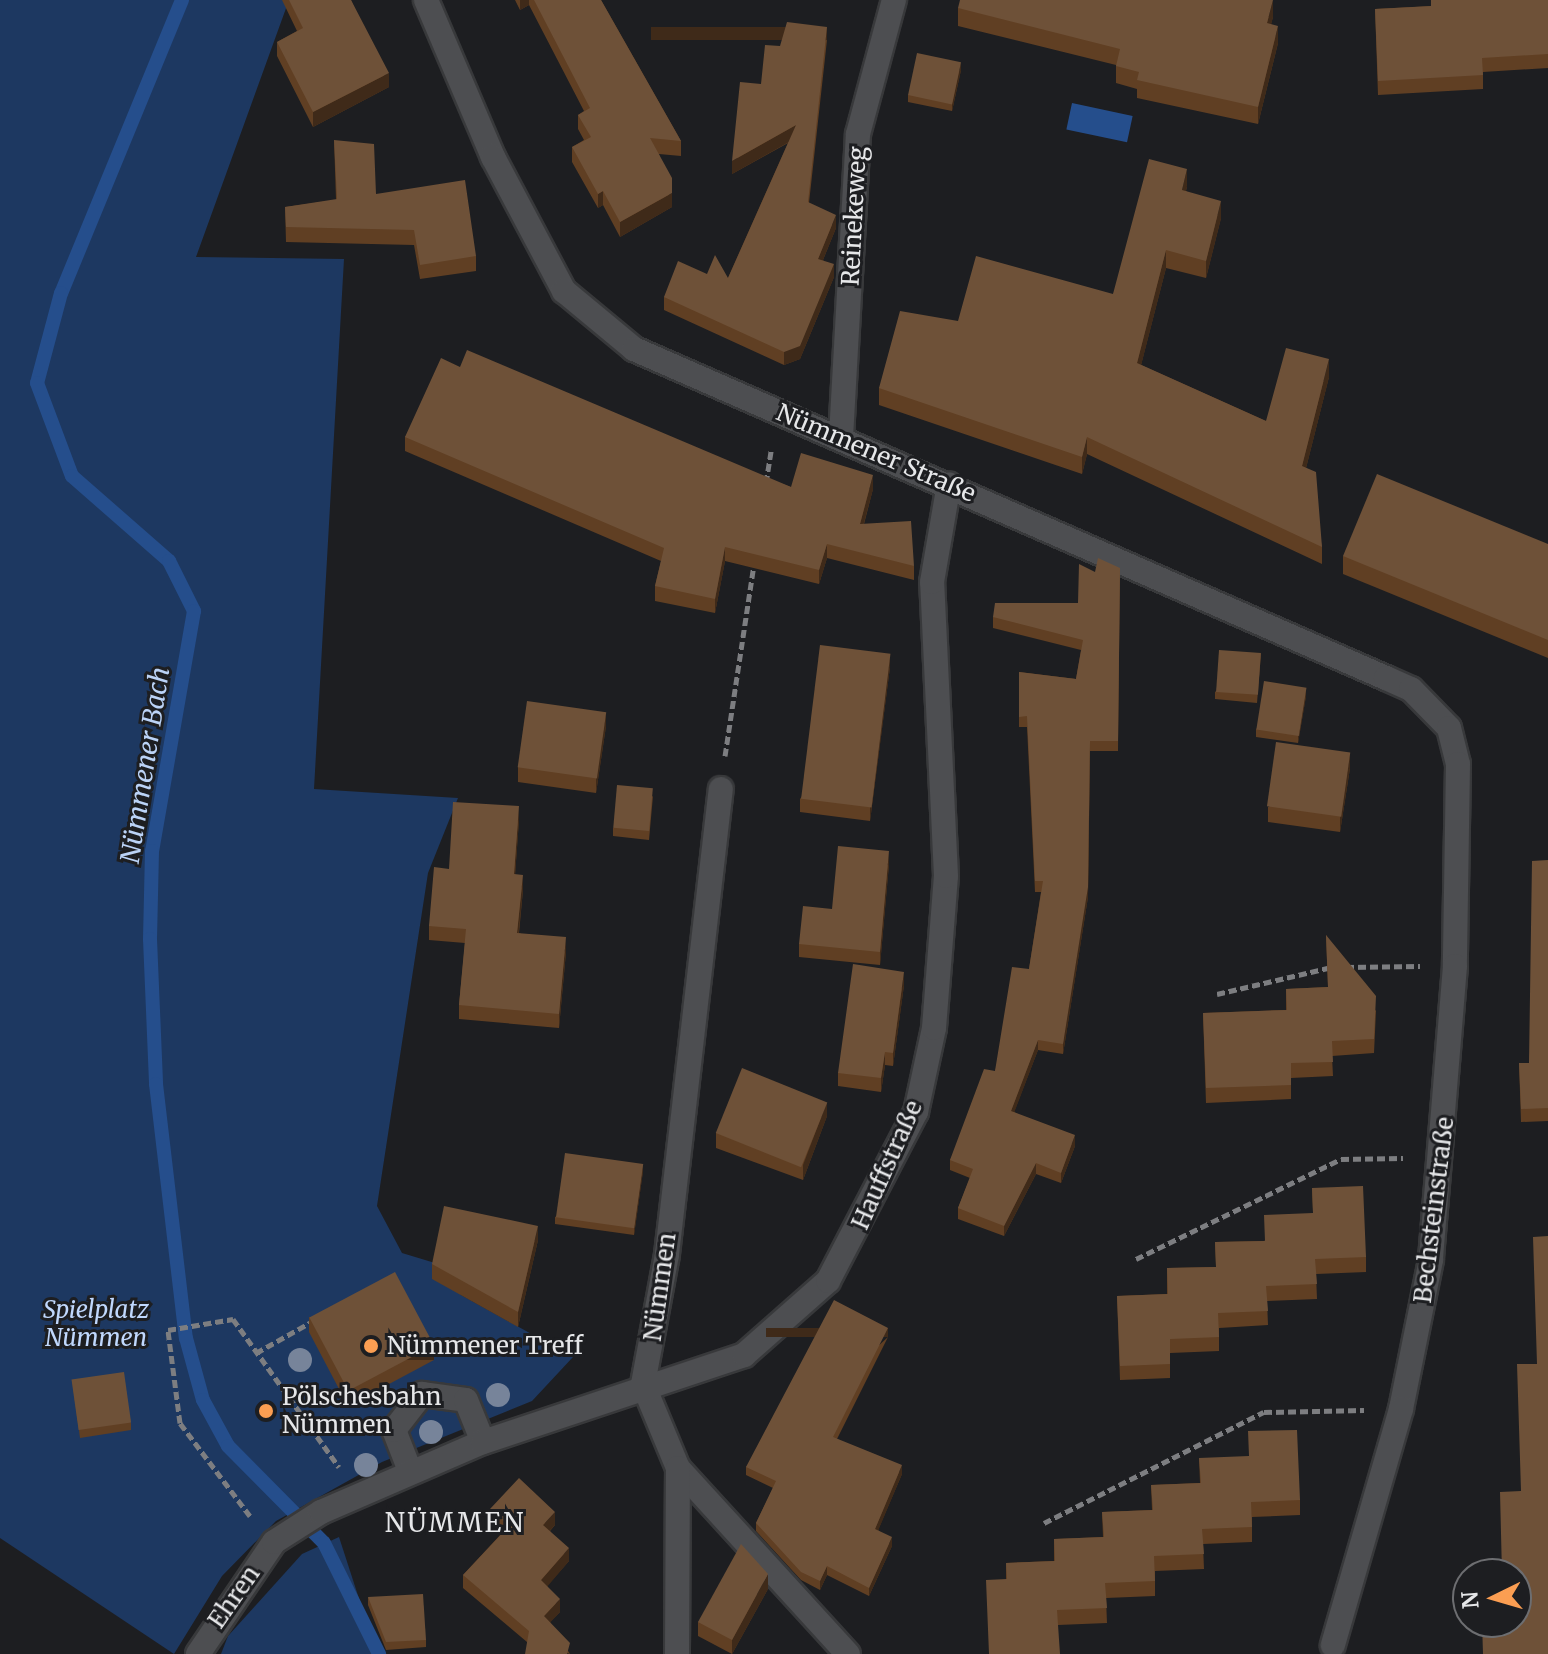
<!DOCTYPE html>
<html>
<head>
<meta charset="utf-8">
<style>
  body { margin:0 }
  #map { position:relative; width:1548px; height:1654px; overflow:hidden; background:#1d1e21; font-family:Merriweather,serif }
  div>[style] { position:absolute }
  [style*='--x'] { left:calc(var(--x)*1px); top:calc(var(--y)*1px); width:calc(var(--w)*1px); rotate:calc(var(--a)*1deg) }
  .green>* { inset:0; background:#1d3861 }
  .water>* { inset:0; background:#254e8c; transform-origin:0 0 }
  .stream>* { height:14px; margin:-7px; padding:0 7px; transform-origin:7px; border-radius:7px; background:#254e8c }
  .path>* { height:5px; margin-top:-2.5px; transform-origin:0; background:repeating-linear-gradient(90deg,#7d7e81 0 8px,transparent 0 12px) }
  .roads { filter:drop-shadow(2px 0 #38393b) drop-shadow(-2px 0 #38393b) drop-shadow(0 2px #38393b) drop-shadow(0 -2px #38393b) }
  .lane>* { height:24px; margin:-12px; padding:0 12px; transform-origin:12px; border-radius:12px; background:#4d4e51 }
  .street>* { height:24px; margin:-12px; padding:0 12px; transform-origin:12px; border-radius:12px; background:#4d4e51 }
  .trees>* { width:24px; height:24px; margin:-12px; border-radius:50%; background:#77849a }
  .wall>* { inset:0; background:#603f23 }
  .shaded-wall>* { inset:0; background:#3f2a19; transform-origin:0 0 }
  .building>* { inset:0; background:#6e5138; transform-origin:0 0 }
  .dots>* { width:22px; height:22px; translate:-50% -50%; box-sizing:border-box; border:4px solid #1d1e21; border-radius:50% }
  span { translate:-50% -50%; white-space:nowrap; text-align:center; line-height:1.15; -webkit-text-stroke:6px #1d1e21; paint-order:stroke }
  .street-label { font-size:24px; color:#e6e7e9 }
  .park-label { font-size:24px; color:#c0d8fd; font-style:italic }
  .poi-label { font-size:24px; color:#e6e7e9 }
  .left { translate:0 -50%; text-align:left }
  .water-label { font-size:26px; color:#bbd3f7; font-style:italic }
  .neighbourhood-label { font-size:26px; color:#e6e7e9; letter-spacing:2px }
  .north { position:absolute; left:1452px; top:1558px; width:80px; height:80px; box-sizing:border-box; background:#1d1e21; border:2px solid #6d6e71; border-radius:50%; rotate:265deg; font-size:22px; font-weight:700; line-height:32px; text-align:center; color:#e6e7e9 }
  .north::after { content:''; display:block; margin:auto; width:28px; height:36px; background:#fb9e52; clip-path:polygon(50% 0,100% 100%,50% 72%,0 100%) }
</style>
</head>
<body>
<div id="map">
  <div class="green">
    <i style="clip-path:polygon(0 0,289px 0,196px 257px,344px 259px,314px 789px,458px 798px,428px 873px,377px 1206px,402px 1253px,435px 1263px,461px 1295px,573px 1357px,532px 1401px,382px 1462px,276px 1521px,222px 1576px,174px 1654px,0 1538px)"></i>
    <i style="clip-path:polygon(339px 1537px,377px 1654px,221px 1654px,228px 1636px,302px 1554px)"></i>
  </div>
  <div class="water">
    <i style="left:1072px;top:103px;width:62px;height:27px;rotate:12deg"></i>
  </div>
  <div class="stream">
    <i style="--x:182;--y:0;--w:317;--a:112.4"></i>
    <i style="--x:61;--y:293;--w:93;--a:104.9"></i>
    <i style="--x:37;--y:383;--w:99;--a:69.4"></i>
    <i style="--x:72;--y:476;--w:129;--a:41.2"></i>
    <i style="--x:169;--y:561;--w:56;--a:63.4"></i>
    <i style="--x:194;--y:611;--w:244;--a:99.9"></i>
    <i style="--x:152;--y:851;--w:88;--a:91.3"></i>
    <i style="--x:150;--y:939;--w:145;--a:87.6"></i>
    <i style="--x:156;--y:1084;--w:256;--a:83.3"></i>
    <i style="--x:186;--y:1338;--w:64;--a:74.7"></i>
    <i style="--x:203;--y:1400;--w:52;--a:61.5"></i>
    <i style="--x:228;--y:1446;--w:136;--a:45.3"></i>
    <i style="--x:324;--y:1543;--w:124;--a:63.6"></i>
  </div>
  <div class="path">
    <i style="--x:766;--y:483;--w:33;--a:-81"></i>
    <i style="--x:725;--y:756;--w:194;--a:-81.4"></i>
    <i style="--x:1346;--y:967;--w:74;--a:-0.8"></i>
    <i style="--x:1217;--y:994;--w:118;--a:-13.2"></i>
    <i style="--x:1136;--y:1259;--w:228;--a:-26"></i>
    <i style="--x:1341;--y:1159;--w:62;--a:-0.9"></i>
    <i style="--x:256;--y:1353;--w:65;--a:-29.3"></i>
    <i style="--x:250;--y:1516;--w:116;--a:-127"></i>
    <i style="--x:180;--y:1423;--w:94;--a:-97.4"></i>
    <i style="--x:168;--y:1330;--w:66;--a:-9.6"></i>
    <i style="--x:233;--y:1319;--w:182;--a:54.4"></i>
    <i style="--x:1044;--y:1523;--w:246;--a:-26.8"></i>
    <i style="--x:1264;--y:1412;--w:100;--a:-1.1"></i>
  </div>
  <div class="roads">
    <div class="lane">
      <i style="--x:841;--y:437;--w:303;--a:-86.8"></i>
      <i style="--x:858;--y:134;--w:139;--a:-75"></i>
      <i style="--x:643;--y:1384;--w:91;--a:67.4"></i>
      <i style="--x:678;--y:1468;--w:252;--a:47.6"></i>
      <i style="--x:410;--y:1471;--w:44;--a:-111.3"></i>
      <i style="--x:394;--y:1430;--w:46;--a:-52.1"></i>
      <i style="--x:422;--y:1394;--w:44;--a:7.8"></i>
      <i style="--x:466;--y:1400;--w:45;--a:68"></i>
      <i style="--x:677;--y:1654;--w:186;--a:-89.7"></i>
    </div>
    <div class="street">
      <i style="--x:426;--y:0;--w:171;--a:66.9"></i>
      <i style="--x:493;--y:157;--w:152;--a:62.1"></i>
      <i style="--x:564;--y:291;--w:91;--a:39.6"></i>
      <i style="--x:634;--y:349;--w:821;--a:23.63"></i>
      <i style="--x:1386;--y:678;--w:27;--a:24"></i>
      <i style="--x:1411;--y:689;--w:54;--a:45.7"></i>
      <i style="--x:1449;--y:728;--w:37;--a:76"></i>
      <i style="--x:1458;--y:764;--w:202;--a:90.9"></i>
      <i style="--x:1455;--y:966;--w:295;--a:94.7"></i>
      <i style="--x:1431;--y:1260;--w:152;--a:101.4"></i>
      <i style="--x:1401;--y:1409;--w:246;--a:106.1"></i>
      <i style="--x:643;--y:1384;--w:132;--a:-79.5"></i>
      <i style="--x:667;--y:1254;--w:468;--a:-83.4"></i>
      <i style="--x:198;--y:1654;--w:135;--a:-55.8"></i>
      <i style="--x:274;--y:1542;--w:56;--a:-32.6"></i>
      <i style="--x:321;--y:1512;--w:176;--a:-23.4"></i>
      <i style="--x:483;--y:1442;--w:275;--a:-18.4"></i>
      <i style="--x:744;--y:1355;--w:112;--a:-41.4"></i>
      <i style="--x:828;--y:1281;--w:191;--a:-62.5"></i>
      <i style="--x:916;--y:1112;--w:86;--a:-77.9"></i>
      <i style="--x:934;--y:1028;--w:152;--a:-85.5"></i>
      <i style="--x:946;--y:876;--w:294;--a:-92.7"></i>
      <i style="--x:932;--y:582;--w:99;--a:-80.2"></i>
    </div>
  </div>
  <div class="trees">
    <i style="left:300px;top:1360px"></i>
    <i style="left:498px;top:1395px"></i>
    <i style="left:431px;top:1432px"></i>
    <i style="left:366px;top:1465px"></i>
  </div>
  <div class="wall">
    <i style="clip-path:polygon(282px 0,351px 0,389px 87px,313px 127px,277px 56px,277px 42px,297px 31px)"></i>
    <i style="clip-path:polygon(515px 0,601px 0,681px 141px,681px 156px,659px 154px,672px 207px,620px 237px,603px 205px,598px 208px,572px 162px,572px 147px,584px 140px,578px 129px,578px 115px,584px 111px,529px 5px,520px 10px)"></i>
    <i style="clip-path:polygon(1548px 0,1548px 68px,1483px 72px,1483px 89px,1378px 95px,1375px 9px)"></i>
    <i style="clip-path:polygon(958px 8px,1273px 17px,1271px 24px,1278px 43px,1258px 124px,1137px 98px,1137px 89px,1116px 83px,1116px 65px,958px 26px)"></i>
    <i style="clip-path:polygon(827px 40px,809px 203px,836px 228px,823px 260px,834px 277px,800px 359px,784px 365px,664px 310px,664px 297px,707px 274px,728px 278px,788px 143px,732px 174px,761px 84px,780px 46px)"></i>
    <i style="clip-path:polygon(961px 70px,952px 111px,908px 102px,908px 95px)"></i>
    <i style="clip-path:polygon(334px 140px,376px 194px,476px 256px,476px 271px,420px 279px,414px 245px,286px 242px,285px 207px,336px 200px)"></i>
    <i style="clip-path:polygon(1187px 186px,1186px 191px,1221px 218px,1206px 278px,1166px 268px,1141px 365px,1266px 421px,1329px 377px,1306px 468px,1322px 547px,1322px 564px,1087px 454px,1082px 474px,879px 405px,879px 388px,958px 321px,1113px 294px)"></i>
    <i style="clip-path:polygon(460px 367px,791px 487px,873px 489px,864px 524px,914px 566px,914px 580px,827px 558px,819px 584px,725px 561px,715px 613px,655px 601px,655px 586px,661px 561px,405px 451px,405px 437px)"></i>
    <i style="clip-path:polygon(1548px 544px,1548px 658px,1343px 574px,1343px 556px)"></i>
    <i style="clip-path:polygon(1120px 568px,1118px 751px,1090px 751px,1088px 897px,1063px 1054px,1038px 1050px,1014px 1112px,1075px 1146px,1061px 1183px,1036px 1174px,1004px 1236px,958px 1219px,958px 1208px,970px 1178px,950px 1170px,950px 1160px,995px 1071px,1029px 969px,1041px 892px,1035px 892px,1027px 727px,1019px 727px,1019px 672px,1076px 679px,1081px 650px,993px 628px,993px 617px,1078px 603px,1095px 572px)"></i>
    <i style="clip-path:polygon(1261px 653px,1257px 703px,1215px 699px,1215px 692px)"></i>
    <i style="clip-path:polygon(890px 667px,870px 821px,800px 812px,800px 799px)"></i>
    <i style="clip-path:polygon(1306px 696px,1298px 743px,1256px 737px,1256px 729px)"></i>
    <i style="clip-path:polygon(606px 726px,596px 793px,518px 782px,518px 767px)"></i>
    <i style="clip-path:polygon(1350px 768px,1340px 832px,1268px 822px,1268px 807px)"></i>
    <i style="clip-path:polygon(653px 796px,649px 840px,613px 836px,613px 828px)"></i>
    <i style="clip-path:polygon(519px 820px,515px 875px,523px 890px,519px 933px,566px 952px,559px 1028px,459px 1019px,459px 1005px,465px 943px,429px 940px,429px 926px,449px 869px)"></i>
    <i style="clip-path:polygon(1548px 860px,1548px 1121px,1521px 1122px,1519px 1063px,1529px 1063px)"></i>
    <i style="clip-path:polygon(889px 864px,880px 965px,799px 957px,799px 944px,832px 909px)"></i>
    <i style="clip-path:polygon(1326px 935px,1376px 1011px,1374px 1053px,1332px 1056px,1333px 1076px,1291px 1078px,1291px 1099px,1206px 1103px,1203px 1013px,1286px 1010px,1286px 989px,1328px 987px)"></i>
    <i style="clip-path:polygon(904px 985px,893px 1066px,885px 1065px,881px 1092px,838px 1086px,838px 1073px)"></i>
    <i style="clip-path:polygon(827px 1116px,803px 1180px,716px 1148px,716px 1133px)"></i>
    <i style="clip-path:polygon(643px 1171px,634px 1235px,555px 1224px,555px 1217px)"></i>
    <i style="clip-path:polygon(1312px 1188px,1366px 1257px,1366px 1272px,1316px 1274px,1317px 1299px,1267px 1301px,1268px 1325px,1219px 1328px,1219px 1351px,1170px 1353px,1170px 1378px,1120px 1380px,1117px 1296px,1167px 1294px,1167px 1268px,1216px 1267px,1215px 1242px,1264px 1241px,1313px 1213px)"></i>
    <i style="clip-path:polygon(538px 1240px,518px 1327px,432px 1279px,432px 1264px)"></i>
    <i style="clip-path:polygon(309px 1317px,434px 1360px,348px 1406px,309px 1332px)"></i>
    <i style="clip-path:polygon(888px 1337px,837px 1439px,902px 1474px,878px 1530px,892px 1546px,869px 1596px,827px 1575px,820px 1590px,801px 1580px,756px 1531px,756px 1523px,773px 1488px,746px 1475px,746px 1467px)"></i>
    <i style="clip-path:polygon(72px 1380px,131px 1423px,131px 1430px,80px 1438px)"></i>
    <i style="clip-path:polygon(1199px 1458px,1300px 1500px,1300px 1515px,1252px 1517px,1252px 1542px,1203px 1544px,1204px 1569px,1155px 1571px,1155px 1596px,1106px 1598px,1107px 1623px,1058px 1625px,1006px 1579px,1006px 1563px,1054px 1561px,1054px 1539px,1103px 1537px,1102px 1512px,1152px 1510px,1151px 1485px,1200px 1483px)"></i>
    <i style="clip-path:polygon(490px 1509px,555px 1525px,550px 1531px,569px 1561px,547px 1586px,560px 1612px,550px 1622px,570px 1654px,527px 1642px,463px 1588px,463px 1575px,502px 1533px,490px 1522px)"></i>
    <i style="clip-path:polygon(768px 1589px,732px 1654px,698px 1636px,698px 1622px)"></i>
    <i style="clip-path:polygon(368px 1597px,426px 1640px,426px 1647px,386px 1650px,368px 1605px)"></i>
  </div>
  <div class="shaded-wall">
    <i style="clip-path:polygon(520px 0,529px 0,529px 5px,520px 10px)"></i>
    <i style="clip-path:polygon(1273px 0,1273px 17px,1267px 41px,1267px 23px)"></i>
    <i style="clip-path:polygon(1278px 26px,1278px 43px,1258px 124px,1258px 107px)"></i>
    <i style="left:827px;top:27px;width:13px;height:176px;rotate:90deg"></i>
    <i style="clip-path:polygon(961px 62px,961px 70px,952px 111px,952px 104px)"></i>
    <i style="clip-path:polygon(389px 73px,389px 87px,313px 127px,313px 112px)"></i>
    <i style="clip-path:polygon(796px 125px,796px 138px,732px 174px,732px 161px)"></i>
    <i style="clip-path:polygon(1187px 169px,1187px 186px,1182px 208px,1182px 190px)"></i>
    <i style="clip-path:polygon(603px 191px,603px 205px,598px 208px,598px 194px)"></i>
    <i style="clip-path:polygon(672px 193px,672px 207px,620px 237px,620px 222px)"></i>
    <i style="clip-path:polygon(1221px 201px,1221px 218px,1206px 278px,1206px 261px)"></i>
    <i style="clip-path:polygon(836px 215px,836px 228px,818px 272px,818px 259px)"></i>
    <i style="clip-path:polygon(1166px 250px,1166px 268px,1137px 381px,1137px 363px)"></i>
    <i style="clip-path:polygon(834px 264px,834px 277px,800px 359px,784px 365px,784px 352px)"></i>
    <i style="clip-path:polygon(1329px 359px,1329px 377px,1302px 484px,1302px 466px)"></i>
    <i style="clip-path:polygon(1087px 437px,1087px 454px,1082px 474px,1082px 457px)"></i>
    <i style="clip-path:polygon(873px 475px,873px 489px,860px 538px,860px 524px)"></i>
    <i style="clip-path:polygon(827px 544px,827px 558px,819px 584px,819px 570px)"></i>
    <i style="clip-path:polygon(725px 547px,725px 561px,715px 613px,715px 599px)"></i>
    <i style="clip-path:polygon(890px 654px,890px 667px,870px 821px,870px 808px)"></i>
    <i style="clip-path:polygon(1306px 688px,1306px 696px,1298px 743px,1298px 736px)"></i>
    <i style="clip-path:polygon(606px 712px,606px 726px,596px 793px,596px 778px)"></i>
    <i style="clip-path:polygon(1090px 741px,1088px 897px,1063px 1054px,1063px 1044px)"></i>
    <i style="clip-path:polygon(1350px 753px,1350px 768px,1340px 832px,1340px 818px)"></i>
    <i style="clip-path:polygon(519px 806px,519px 820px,514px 889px,514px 874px)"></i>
    <i style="clip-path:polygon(889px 851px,889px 864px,880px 965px,880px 952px)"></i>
    <i style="clip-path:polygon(523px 875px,523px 890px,517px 948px,517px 933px)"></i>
    <i style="clip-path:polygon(566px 937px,566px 952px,559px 1028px,559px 1014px)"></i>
    <i style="clip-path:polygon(904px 972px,904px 985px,893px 1066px,893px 1053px)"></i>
    <i style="clip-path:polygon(1038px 1040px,1038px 1050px,1011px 1121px,1011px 1111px)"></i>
    <i style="clip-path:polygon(885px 1052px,885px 1065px,881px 1092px,881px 1078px)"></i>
    <i style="clip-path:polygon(827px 1102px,827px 1116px,803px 1180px,803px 1165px)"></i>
    <i style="clip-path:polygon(1075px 1135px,1075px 1146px,1061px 1183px,1061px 1173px)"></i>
    <i style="clip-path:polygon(1036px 1163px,1036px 1174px,1004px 1236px,1004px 1226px)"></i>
    <i style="clip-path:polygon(643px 1164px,643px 1171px,634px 1235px,634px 1227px)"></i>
    <i style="clip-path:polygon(538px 1226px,538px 1240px,518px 1327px,518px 1312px)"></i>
    <i style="left:888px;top:1328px;width:9px;height:122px;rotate:90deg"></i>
    <i style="left:434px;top:1345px;width:15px;height:98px;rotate:90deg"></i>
    <i style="clip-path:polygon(902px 1465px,902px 1474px,875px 1538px,875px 1529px)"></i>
    <i style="clip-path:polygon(555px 1512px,555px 1525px,543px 1538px,543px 1525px)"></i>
    <i style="clip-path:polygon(892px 1537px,892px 1546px,869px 1596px,869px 1588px)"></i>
    <i style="clip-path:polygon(569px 1548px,569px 1561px,541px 1594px,541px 1580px)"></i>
    <i style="clip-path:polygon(827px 1566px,827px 1575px,820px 1590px,820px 1581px)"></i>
    <i style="clip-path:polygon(768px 1574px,768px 1589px,732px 1654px,732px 1640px)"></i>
    <i style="clip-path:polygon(560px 1599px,560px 1612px,544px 1629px,544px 1616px)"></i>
  </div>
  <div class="building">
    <i style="clip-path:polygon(289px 0,351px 0,389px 73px,313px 112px,277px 42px,303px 28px)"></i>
    <i style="clip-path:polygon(534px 0,601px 0,681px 141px,650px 138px,672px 178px,672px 193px,620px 222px,603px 191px,598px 194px,572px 147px,591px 137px,578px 115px,590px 108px)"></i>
    <i style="clip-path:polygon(960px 0,1273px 0,1267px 23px,1278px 26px,1258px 107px,1137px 80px,1139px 72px,1116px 66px,1120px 49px,958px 8px)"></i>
    <i style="clip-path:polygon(1431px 0,1548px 0,1548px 54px,1482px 58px,1483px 75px,1378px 81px,1375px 9px,1431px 6px)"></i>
    <i style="clip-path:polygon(787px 22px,827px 27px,808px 202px,836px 215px,818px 259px,834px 264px,800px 346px,784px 352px,664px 297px,678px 261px,707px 274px,715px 255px,728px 278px,796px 125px,732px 161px,740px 82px,761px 84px,765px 45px,780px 46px)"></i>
    <i style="left:917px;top:53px;width:45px;height:43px;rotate:12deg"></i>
    <i style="clip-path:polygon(334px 140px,374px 144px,376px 194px,465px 180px,476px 256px,420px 265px,414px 230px,286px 227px,285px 207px,337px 199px)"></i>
    <i style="clip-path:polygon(1149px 159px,1187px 169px,1182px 190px,1221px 201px,1206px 261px,1166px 250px,1137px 363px,1266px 421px,1286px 348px,1329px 359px,1302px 466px,1316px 472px,1322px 547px,1087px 437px,1082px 457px,879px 388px,900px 311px,958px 321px,976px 256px,1113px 294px)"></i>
    <i style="clip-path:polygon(467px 350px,791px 487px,801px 453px,873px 475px,860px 524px,911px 521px,914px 566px,827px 544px,819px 570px,725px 547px,715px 599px,655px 586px,664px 548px,405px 437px,441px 358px,460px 367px)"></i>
    <i style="clip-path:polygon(1377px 474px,1548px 544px,1548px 640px,1343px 556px)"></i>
    <i style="clip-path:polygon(1098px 558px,1120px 568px,1118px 741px,1090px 741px,1088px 887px,1063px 1044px,1038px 1040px,1011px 1111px,1075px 1135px,1061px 1173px,1036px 1163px,1004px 1226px,958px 1208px,973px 1169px,950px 1160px,984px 1069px,995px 1071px,1012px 967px,1029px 969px,1043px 881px,1035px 881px,1027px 716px,1019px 717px,1019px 672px,1076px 679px,1083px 640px,993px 617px,995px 603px,1078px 603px,1079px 564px,1095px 572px)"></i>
    <i style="left:820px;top:645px;width:71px;height:155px;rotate:7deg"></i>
    <i style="left:1219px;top:650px;width:42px;height:42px;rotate:4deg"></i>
    <i style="left:1264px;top:681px;width:43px;height:49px;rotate:9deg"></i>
    <i style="left:527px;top:701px;width:80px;height:67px;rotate:8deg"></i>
    <i style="left:1276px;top:742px;width:75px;height:65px;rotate:8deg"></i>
    <i style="left:617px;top:785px;width:36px;height:43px;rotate:5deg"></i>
    <i style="clip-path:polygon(453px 802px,519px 806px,514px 874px,523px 875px,517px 933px,566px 937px,559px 1014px,459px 1005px,466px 929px,429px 926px,434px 867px,449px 869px)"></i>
    <i style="clip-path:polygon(838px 846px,889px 851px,880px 952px,799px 944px,803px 906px,832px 909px)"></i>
    <i style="clip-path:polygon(1548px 860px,1548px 1108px,1521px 1109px,1519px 1063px,1529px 1063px,1532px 861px)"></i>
    <i style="clip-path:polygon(1326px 935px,1376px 996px,1374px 1039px,1332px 1041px,1333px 1062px,1291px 1063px,1291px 1085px,1206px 1088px,1203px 1013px,1287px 1010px,1286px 989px,1328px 987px)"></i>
    <i style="clip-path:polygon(853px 964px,904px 972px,893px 1053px,885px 1052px,881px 1078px,838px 1073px)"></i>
    <i style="left:742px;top:1068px;width:92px;height:70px;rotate:22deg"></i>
    <i style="left:565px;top:1153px;width:79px;height:65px;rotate:8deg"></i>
    <i style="clip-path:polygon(1363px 1186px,1366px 1257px,1315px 1259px,1317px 1284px,1266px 1286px,1268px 1311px,1218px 1313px,1219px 1337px,1170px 1339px,1170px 1364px,1120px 1366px,1117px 1296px,1168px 1294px,1167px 1268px,1216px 1267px,1215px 1242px,1265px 1241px,1264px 1215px,1313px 1213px,1312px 1188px)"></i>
    <i style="clip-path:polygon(444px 1206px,538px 1226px,518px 1312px,432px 1264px)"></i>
    <i style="clip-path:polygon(1548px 1236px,1548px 1654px,1483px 1654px,1482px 1622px,1516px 1622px,1516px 1574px,1502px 1574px,1500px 1492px,1521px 1491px,1517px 1364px,1537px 1364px,1533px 1237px)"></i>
    <i style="left:395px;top:1272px;width:83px;height:97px;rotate:62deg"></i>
    <i style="clip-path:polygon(834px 1300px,888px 1328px,833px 1437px,902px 1465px,875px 1529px,892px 1537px,869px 1588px,827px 1566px,820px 1581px,801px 1572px,756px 1523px,776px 1481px,746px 1467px)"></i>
    <i style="left:124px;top:1372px;width:51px;height:53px;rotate:82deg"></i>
    <i style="clip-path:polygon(1297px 1430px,1300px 1500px,1251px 1502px,1252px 1527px,1202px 1529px,1204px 1554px,1154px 1556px,1155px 1581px,1105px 1583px,1107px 1608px,1057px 1610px,1060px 1654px,989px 1654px,986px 1580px,1007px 1579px,1006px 1563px,1055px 1561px,1054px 1539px,1104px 1537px,1102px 1512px,1153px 1510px,1151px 1485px,1201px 1483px,1199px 1458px,1249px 1456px,1248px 1431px)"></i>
    <i style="clip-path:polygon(519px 1478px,555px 1512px,543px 1525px,569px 1548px,541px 1580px,560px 1599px,544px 1616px,570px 1643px,567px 1654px,525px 1654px,529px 1631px,463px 1575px,509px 1526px,490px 1509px)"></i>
    <i style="clip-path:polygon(741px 1544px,768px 1574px,732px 1640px,698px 1622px)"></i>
    <i style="clip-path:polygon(423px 1594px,426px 1640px,386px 1642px,368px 1597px)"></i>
  </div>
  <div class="dots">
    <i style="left:371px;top:1346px;background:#fb9e52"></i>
    <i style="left:266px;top:1411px;background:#fb9e52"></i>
  </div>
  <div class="street-label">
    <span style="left:854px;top:216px;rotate:-87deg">Reinekeweg</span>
    <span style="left:876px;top:453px;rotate:23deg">Nümmener Straße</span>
    <span style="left:887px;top:1165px;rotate:-66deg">Hauffstraße</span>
    <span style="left:1434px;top:1210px;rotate:-83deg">Bechsteinstraße</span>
    <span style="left:660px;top:1287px;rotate:-82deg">Nümmen</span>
    <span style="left:234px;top:1597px;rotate:-55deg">Ehren</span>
  </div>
  <div class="park-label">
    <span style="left:96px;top:1324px">Spielplatz<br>Nümmen</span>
  </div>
  <div class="poi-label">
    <span class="left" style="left:387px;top:1346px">Nümmener Treff</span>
    <span class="left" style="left:282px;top:1411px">Pölschesbahn<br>Nümmen</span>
  </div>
  <div class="water-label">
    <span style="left:145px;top:765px;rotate:-81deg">Nümmener Bach</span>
  </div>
  <div class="neighbourhood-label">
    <span style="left:455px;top:1523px">NÜMMEN</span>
  </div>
  <div class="north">N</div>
</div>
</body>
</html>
